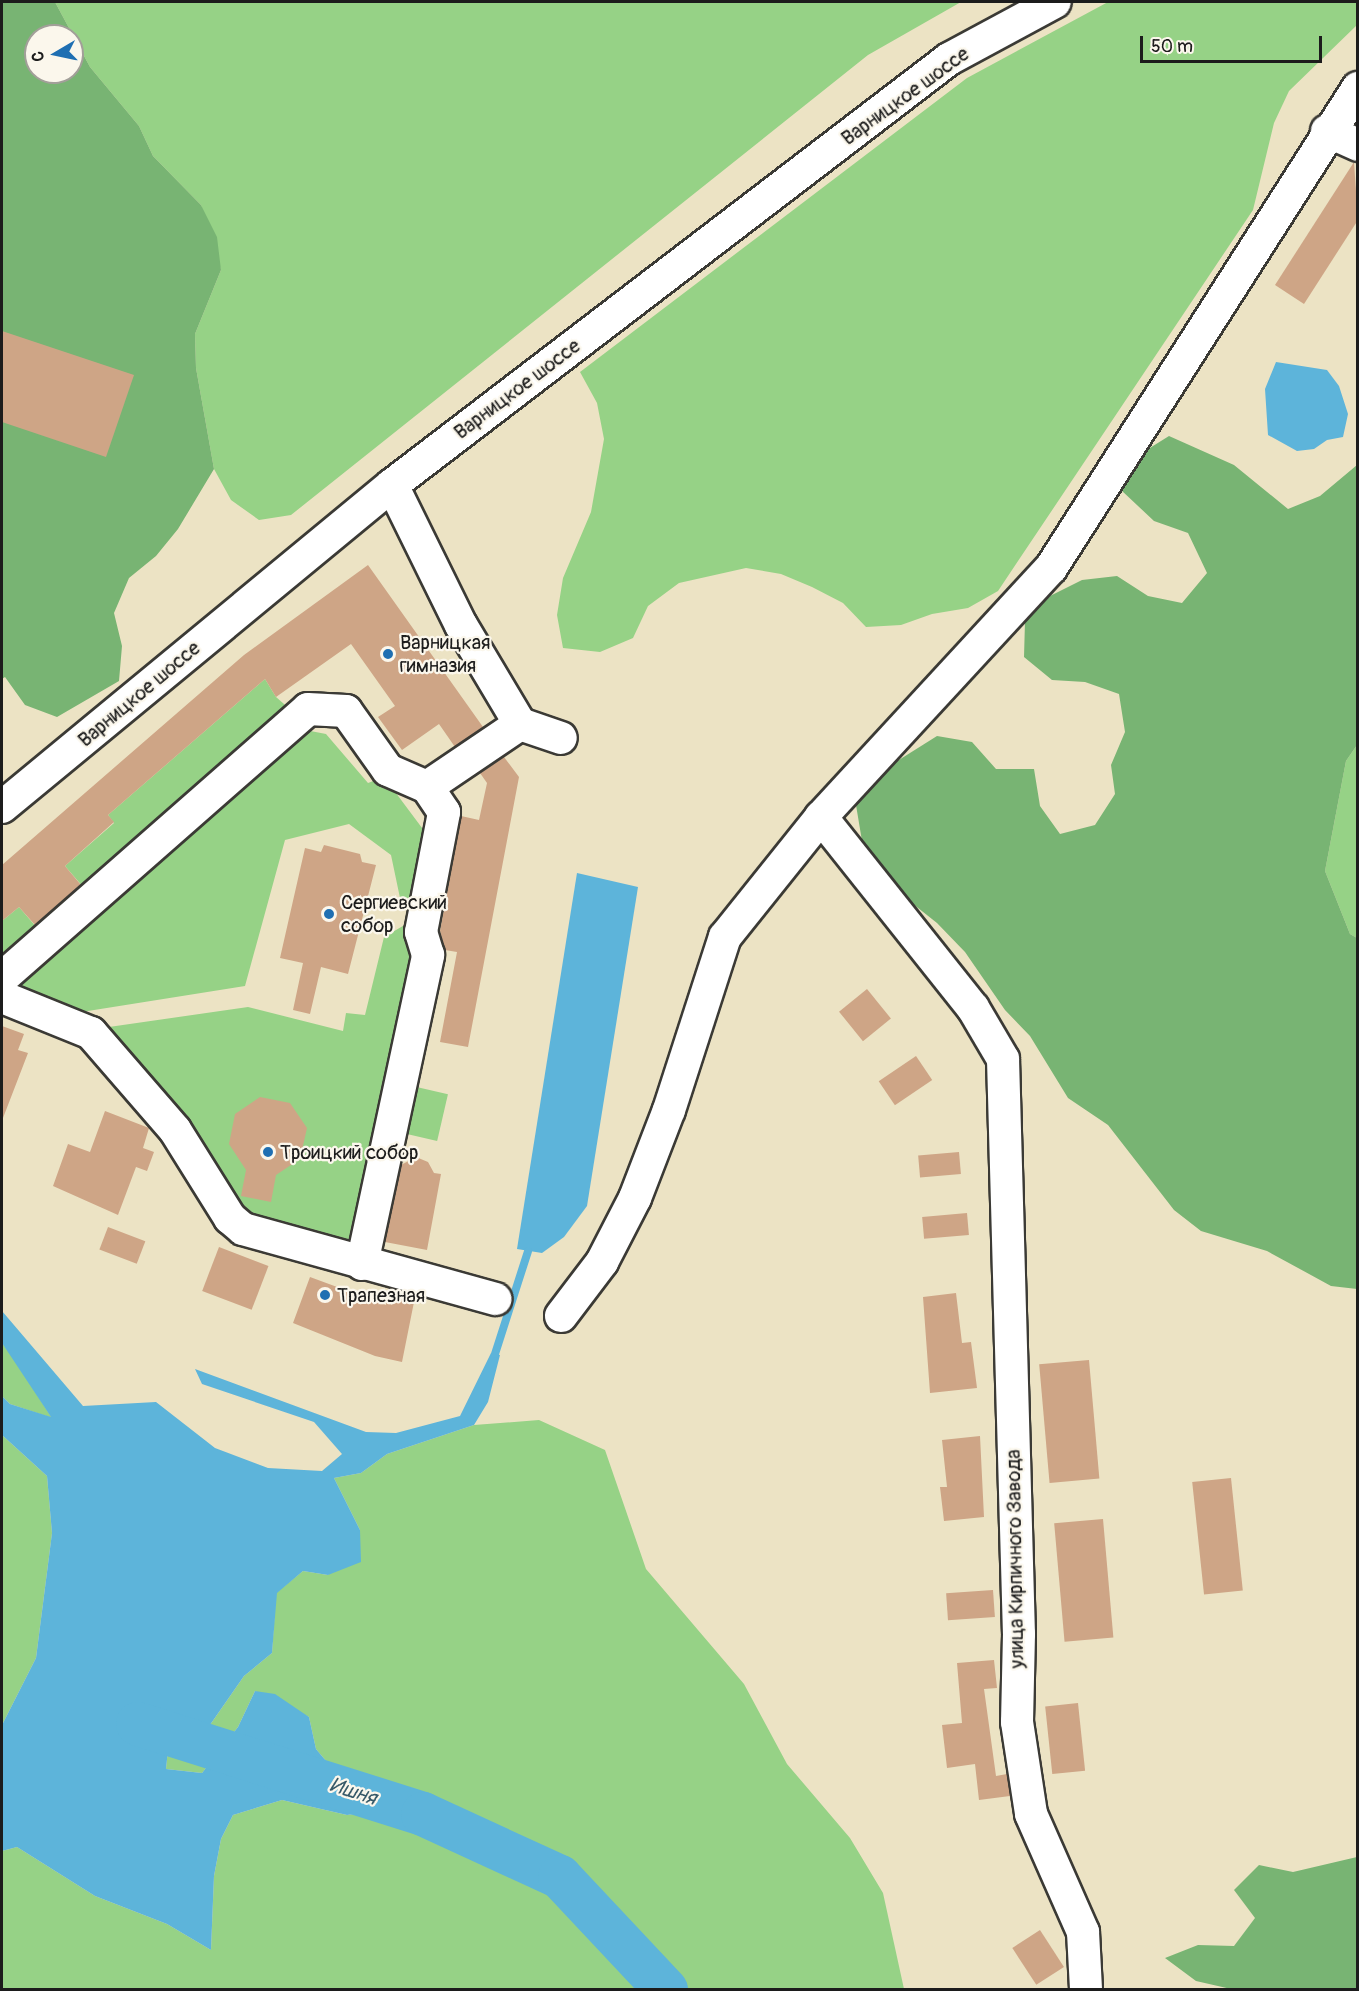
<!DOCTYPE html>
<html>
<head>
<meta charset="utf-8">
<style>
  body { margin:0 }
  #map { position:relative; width:1359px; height:1991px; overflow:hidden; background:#ece3c4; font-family:Pangolin,sans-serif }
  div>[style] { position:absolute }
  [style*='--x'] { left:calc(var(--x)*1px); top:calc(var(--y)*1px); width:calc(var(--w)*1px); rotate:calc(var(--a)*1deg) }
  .green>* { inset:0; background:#96d286; transform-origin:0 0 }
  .forest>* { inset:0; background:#78b473 }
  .water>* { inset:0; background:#5db4da }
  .stream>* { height:8px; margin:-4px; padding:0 4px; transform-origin:4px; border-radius:4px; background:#5db4da }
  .river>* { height:44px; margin:-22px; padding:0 22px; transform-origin:22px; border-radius:22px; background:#5db4da }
  .building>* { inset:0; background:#cea586; transform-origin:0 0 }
  .roads { filter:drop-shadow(2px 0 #3b3a35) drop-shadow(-2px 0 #3b3a35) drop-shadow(0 2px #3b3a35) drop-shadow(0 -2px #3b3a35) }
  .minor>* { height:32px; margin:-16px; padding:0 16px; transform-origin:16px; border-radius:16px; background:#fff }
  .dots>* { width:16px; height:16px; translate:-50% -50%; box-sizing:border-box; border:3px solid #fbf7ec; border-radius:50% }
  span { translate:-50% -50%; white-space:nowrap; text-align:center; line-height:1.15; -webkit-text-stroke:4.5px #fbf7ec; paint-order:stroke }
  .street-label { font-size:20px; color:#1c1c1c }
  .poi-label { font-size:20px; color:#1c1c1c }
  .left { translate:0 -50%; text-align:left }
  .water-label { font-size:21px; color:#365968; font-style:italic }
  .frame { position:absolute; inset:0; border:3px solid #1c1c1c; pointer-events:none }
  .north { position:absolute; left:24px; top:24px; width:60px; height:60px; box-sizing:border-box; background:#fbf7ec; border:2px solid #a29f99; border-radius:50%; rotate:261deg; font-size:16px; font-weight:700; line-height:24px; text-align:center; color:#1c1c1c }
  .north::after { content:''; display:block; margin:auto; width:21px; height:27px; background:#1f6fb2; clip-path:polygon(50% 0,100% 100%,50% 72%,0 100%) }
  .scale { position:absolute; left:1140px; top:36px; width:182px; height:27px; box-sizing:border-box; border:3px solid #1c1c1c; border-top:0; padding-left:8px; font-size:18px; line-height:21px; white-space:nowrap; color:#1c1c1c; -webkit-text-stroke:4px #fbf7ec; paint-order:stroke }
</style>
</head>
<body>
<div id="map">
  <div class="green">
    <i style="clip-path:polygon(55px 2px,961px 2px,868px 55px,291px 515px,259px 520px,231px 500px,214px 469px,196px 368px,195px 334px,221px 270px,201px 205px,153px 156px,139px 126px,90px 67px)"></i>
    <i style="clip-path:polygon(1108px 2px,1357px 2px,1357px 25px,1289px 91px,1274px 123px,1253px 210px,998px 591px,968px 608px,932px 614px,901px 625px,866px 627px,843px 603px,812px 587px,781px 574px,746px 568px,679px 583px,648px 606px,633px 638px,600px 652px,563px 648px,557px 615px,563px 578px,591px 512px,604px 439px,597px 403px,580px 372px,967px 78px)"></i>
    <i style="clip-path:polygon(265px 679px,276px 697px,292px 711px,2px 966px,2px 921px,19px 907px,38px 929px,84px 888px,65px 866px,114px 823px,108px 815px)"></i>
    <i style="clip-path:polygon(300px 729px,326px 734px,368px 783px,384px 777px,431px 840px,419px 907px,400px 898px,391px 855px,349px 824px,285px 840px,245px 986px,69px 1014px,17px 989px)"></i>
    <i style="clip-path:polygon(1357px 745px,1357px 938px,1350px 934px,1325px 871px,1346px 761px)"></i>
    <i style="clip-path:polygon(408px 923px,419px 952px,355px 1254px,243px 1225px,95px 1029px,248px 1007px,343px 1031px,346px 1013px,365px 1015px,384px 937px)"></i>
    <i style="left:408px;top:1085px;width:41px;height:48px;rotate:13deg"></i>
    <i style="clip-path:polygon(2px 1343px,10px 1353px,52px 1418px,10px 1404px,2px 1396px)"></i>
    <i style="clip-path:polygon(539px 1420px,605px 1450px,646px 1569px,744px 1684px,787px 1764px,850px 1838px,883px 1893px,904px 1989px,2px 1989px,2px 1851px,17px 1847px,95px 1896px,167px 1924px,211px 1950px,214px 1876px,221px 1839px,233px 1815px,282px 1800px,347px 1815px,362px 1813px,394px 1825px,422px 1814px,402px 1800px,374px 1805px,348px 1787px,316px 1749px,309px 1717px,255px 1691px,238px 1727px,202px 1773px,166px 1769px,168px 1749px,203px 1735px,244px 1676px,272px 1653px,276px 1593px,303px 1571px,328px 1575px,360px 1530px,334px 1478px,361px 1473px,387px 1454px,474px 1425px)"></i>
    <i style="clip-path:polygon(2px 1435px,47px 1476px,52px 1533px,36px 1658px,2px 1725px)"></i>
  </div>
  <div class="forest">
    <i style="clip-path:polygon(evenodd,2px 2px,55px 2px,90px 67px,139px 126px,153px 156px,201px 205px,217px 237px,221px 270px,195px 334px,196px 368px,214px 469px,178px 529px,156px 556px,129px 578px,114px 613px,122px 646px,119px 681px,57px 717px,25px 705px,5px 677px,2px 679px,2px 2px,36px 36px,72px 36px,72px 72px,36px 72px,36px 36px)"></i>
    <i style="clip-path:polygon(1169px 436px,1234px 465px,1288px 509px,1320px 496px,1357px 465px,1357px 745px,1346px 761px,1325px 871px,1350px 934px,1357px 938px,1357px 1289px,1331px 1286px,1267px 1251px,1201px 1231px,1174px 1210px,1108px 1125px,1068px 1098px,1030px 1036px,1005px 1010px,965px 952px,937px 923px,908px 900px,862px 841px,856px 805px,875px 775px,937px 736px,972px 742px,996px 769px,1034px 769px,1040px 806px,1060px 834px,1095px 825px,1115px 794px,1111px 765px,1125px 732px,1119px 694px,1085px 682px,1052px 680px,1024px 657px,1025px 621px,1050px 596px,1082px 580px,1117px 576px,1148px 596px,1182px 603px,1207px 573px,1188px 533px,1154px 521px,1121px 490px,1137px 456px)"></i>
    <i style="clip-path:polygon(1357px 1857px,1357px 1989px,1231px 1989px,1196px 1981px,1165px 1958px,1198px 1945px,1234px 1946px,1255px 1918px,1234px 1890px,1259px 1865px,1293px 1872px)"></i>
  </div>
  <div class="water">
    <i style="clip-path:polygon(1276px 362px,1327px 370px,1339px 386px,1348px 414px,1343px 437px,1327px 440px,1314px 449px,1297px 451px,1268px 435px,1265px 389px)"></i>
    <i style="clip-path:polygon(577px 873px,638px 887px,587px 1206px,564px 1237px,542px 1253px,517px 1249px)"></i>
    <i style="clip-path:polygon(2px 1311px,83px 1406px,156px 1402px,215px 1448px,268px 1468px,322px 1471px,342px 1454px,314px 1422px,202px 1384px,195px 1369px,366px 1432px,396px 1433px,460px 1416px,491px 1353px,500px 1355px,488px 1402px,474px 1425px,387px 1454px,361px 1473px,334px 1478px,360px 1530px,361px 1562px,328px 1575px,303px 1571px,277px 1593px,272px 1653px,244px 1676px,203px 1735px,184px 1751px,168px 1750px,166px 1769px,202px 1773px,238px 1727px,255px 1691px,275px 1694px,309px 1717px,316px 1749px,348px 1787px,374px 1805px,402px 1800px,423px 1814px,394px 1825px,362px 1813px,347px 1815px,282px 1800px,233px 1815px,221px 1839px,214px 1876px,211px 1950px,167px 1924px,95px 1896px,17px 1847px,2px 1851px,2px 1725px,36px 1658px,52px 1533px,47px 1476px,2px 1435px,2px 1396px,10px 1404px,51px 1417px,2px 1343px)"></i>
  </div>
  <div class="stream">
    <i style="--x:495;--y:1354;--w:108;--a:-72.2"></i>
  </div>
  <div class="river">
    <i style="--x:138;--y:1724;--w:299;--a:17.5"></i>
    <i style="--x:423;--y:1814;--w:151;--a:24.7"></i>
    <i style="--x:560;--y:1877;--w:155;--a:46.8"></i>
  </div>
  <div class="building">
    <i style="clip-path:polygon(1354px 162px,1358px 220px,1304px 304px,1275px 285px)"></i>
    <i style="clip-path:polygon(2px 331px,134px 375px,106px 457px,2px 422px)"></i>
    <i style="clip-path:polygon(368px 565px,483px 727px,455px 747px,439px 724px,402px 750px,378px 717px,395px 706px,351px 644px,276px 697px,265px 679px,108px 815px,114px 822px,65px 866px,81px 885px,35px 925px,19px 907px,2px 921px,2px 865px,244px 655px)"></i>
    <i style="clip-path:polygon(504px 757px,519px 777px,468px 1047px,440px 1042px,457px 952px,445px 950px,440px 931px,461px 816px,479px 820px,487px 783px,480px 773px)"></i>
    <i style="clip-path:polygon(324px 845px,360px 854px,362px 862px,376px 865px,348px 974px,321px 967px,310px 1014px,293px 1010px,303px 963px,280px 958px,305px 848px,321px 852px)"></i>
    <i style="left:867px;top:989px;width:38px;height:36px;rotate:51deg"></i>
    <i style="clip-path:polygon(2px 1026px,24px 1034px,18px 1050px,28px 1053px,3px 1118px)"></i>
    <i style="left:916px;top:1056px;width:29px;height:45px;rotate:56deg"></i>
    <i style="clip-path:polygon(260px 1097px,290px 1103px,307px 1128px,300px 1159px,276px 1175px,271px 1202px,241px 1196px,246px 1170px,229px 1144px,235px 1114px)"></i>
    <i style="clip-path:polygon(105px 1111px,149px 1128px,143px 1148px,154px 1152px,147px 1171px,136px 1167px,118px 1215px,53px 1186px,68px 1144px,90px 1152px)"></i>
    <i style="left:959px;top:1152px;width:22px;height:41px;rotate:85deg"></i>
    <i style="clip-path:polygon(416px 1157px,428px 1162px,434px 1173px,441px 1174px,427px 1250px,385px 1242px,401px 1165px)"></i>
    <i style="left:967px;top:1213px;width:22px;height:45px;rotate:85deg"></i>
    <i style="left:108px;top:1227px;width:40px;height:24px;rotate:21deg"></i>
    <i style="left:219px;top:1247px;width:53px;height:47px;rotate:21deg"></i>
    <i style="clip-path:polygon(310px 1277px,386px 1305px,387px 1296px,414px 1302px,402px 1362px,375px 1356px,293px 1323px)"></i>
    <i style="clip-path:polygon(956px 1293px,962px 1343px,971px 1342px,977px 1388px,930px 1393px,923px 1297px)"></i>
    <i style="left:1089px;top:1360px;width:119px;height:50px;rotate:85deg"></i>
    <i style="clip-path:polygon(980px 1436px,984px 1517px,944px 1521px,940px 1487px,947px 1487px,942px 1440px)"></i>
    <i style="left:1231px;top:1478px;width:113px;height:39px;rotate:84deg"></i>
    <i style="left:1103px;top:1519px;width:119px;height:49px;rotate:85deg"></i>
    <i style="left:993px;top:1590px;width:27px;height:47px;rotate:86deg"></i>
    <i style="clip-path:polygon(994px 1660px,997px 1688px,984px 1689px,996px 1776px,1007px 1774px,1010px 1796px,979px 1800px,975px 1764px,947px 1768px,942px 1725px,962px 1723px,957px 1663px)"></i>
    <i style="left:1078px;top:1703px;width:68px;height:33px;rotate:84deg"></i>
    <i style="left:1040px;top:1930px;width:44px;height:33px;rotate:57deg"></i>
  </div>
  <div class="roads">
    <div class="minor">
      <i style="--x:1327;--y:131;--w:34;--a:24"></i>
      <i style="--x:392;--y:485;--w:156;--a:63.8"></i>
      <i style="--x:461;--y:625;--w:115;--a:59.2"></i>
      <i style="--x:520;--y:724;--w:43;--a:18.9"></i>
      <i style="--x:2;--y:807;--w:506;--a:-39.54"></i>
      <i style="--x:392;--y:485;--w:701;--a:-37.41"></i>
      <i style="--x:949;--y:59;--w:120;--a:-28.3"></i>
      <i style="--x:821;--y:817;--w:244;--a:51.5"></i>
      <i style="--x:973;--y:1008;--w:59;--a:59.5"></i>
      <i style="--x:1003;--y:1059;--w:575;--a:88.41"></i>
      <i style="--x:1019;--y:1634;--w:88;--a:91.3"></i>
      <i style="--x:1017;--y:1722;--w:93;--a:81.3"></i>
      <i style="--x:1031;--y:1814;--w:129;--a:66.2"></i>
      <i style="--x:1083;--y:1932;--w:58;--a:87"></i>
      <i style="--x:2;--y:978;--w:407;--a:-41.3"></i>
      <i style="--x:308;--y:709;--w:38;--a:3"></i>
      <i style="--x:346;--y:711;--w:72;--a:54.6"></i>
      <i style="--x:388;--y:770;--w:43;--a:23.6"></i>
      <i style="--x:2;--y:997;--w:96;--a:22"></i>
      <i style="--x:91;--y:1033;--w:128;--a:49.1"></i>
      <i style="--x:175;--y:1130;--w:104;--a:58"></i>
      <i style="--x:230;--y:1218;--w:17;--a:40"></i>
      <i style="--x:243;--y:1229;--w:262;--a:15.5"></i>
      <i style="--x:362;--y:1264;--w:316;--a:-77.9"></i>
      <i style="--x:428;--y:955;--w:24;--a:-107"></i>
      <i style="--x:421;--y:932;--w:122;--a:-79.1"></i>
      <i style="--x:444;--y:812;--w:30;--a:-124"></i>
      <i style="--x:427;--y:787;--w:112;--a:-34.1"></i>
      <i style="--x:561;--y:1316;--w:68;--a:-52.8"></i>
      <i style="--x:602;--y:1262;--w:72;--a:-62.7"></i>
      <i style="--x:635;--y:1198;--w:94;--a:-68.9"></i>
      <i style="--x:669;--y:1110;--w:182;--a:-72.1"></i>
      <i style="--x:725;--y:937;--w:154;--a:-51.3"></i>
      <i style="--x:821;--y:817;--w:339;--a:-47.3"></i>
      <i style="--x:1051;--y:568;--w:570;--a:-57.4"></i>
    </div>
  </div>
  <div class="dots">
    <i style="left:388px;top:654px;background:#1f6fb2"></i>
    <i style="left:329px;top:914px;background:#1f6fb2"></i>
    <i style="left:268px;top:1152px;background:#1f6fb2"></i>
    <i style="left:325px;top:1295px;background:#1f6fb2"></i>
  </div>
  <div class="street-label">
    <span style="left:905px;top:96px;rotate:-36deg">Варницкое шоссе</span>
    <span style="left:517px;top:389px;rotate:-37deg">Варницкое шоссе</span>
    <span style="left:139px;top:694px;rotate:-40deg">Варницкое шоссе</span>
    <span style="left:1015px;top:1559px;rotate:-91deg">улица Кирпичного Завода</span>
  </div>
  <div class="poi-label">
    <span class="left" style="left:400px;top:654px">Варницкая<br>гимназия</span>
    <span class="left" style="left:341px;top:914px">Сергиевский<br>собор</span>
    <span class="left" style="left:280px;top:1152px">Троицкий собор</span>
    <span class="left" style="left:337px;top:1295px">Трапезная</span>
  </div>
  <div class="water-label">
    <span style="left:353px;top:1792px;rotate:18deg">Ишня</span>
  </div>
  <div class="frame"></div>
  <div class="north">С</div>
  <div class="scale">50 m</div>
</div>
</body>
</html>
